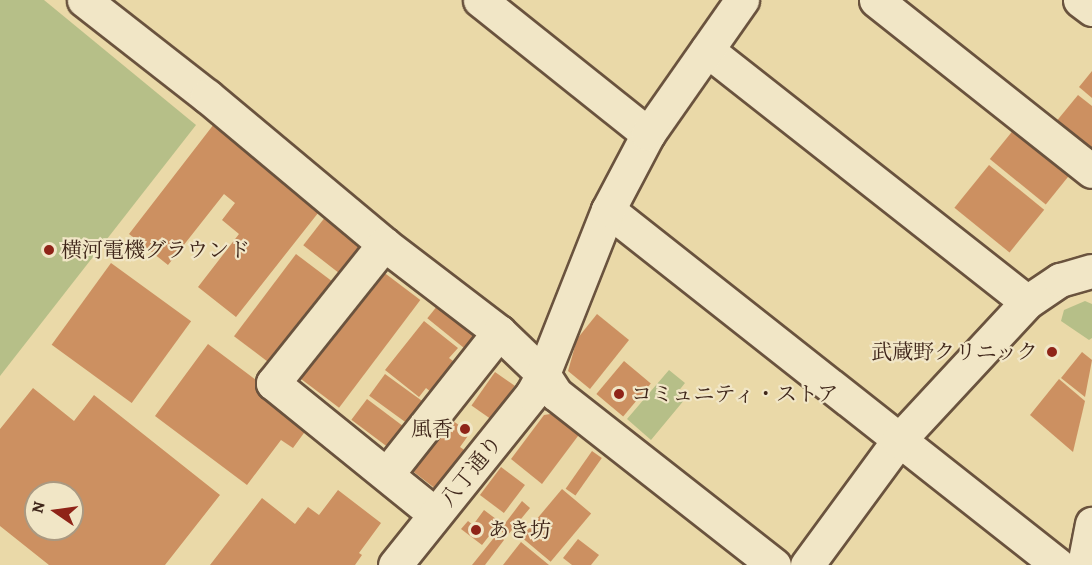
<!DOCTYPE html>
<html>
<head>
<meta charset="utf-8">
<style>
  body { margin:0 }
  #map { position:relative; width:1092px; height:565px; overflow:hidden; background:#ead9a8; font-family:Alegreya,"Noto Serif JP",serif }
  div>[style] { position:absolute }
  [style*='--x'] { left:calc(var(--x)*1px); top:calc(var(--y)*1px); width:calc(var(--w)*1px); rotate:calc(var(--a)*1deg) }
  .green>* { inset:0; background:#b6bf88 }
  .building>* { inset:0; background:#cc9061; transform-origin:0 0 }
  .roads { filter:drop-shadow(2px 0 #6a533e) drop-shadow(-2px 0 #6a533e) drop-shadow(0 2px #6a533e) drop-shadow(0 -2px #6a533e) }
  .minor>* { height:33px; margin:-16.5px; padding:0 16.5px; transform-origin:16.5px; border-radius:16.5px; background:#f1e6c6 }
  .dots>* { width:16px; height:16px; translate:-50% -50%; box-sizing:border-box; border:3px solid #f1e6c6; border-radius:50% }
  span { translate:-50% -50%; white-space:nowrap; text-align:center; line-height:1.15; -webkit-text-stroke:4.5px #f1e6c6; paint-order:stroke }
  .poi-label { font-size:21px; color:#3f261a }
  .left { translate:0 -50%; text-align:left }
  .right { translate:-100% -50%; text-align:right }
  .street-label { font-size:21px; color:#3f261a }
  .north { position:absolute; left:24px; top:481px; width:60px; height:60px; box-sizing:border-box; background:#f1e6c6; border:2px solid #aa9981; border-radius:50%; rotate:283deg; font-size:16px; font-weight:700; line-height:24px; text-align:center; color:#3f261a }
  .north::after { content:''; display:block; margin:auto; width:21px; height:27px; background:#8f2418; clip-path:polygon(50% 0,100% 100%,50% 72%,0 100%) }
</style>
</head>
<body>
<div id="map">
  <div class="green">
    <i style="clip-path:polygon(0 0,44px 0,196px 125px,0 376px)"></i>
    <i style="clip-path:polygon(1085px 301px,1092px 304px,1092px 338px,1089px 340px,1061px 321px,1064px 310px)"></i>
    <i style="clip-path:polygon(669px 370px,685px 383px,677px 393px,685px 399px,651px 440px,627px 419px)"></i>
  </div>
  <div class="building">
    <i style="clip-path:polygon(1092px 71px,1092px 98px,1079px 87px)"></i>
    <i style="clip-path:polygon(1078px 95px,1092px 106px,1092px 152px,1055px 123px)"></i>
    <i style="clip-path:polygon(214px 124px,322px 208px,236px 317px,198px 287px,239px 234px,222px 220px,235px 203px,224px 194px,168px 265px,129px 234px)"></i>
    <i style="left:1015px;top:128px;width:72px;height:40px;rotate:39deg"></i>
    <i style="left:989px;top:165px;width:71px;height:55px;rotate:39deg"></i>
    <i style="left:326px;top:216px;width:51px;height:37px;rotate:38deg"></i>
    <i style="left:296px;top:254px;width:53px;height:103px;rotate:37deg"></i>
    <i style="left:111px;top:263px;width:99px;height:101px;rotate:36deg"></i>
    <i style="left:382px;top:271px;width:48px;height:135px;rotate:37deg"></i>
    <i style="left:438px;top:305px;width:58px;height:17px;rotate:39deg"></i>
    <i style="clip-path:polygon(597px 314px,629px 340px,590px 389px,568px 371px,577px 339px)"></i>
    <i style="clip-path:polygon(424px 321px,458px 348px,449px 358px,460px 366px,436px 396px,426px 388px,419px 397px,385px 370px)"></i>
    <i style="clip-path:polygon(208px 344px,312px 422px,293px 448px,281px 440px,247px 485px,155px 416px)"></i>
    <i style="clip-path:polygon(1082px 352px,1092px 360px,1085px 397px,1061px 378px)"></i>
    <i style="left:624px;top:361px;width:35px;height:43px;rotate:40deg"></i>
    <i style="left:495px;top:372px;width:24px;height:41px;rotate:35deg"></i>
    <i style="left:385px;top:374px;width:57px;height:27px;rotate:36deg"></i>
    <i style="clip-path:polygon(1059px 379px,1085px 401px,1073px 452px,1030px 415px)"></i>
    <i style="clip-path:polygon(evenodd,33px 388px,74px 421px,94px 395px,220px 495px,165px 565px,49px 565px,0 526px,0 429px,33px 388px,36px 493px,72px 493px,72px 529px,36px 529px,36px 493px)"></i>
    <i style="left:367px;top:399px;width:55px;height:26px;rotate:37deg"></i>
    <i style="clip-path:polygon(557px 413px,581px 432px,542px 484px,511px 459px,544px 415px)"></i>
    <i style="clip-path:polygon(449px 418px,470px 433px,460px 447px,470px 454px,441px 493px,410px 469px)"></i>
    <i style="left:592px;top:451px;width:12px;height:46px;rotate:35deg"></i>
    <i style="left:501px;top:467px;width:30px;height:35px;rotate:37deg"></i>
    <i style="left:562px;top:489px;width:38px;height:63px;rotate:40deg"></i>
    <i style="clip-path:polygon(338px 490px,381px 523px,359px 553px,362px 555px,355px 565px,210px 565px,262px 498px,295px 524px,308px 507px,319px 515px)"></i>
    <i style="clip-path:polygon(522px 501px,530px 508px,507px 536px,500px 530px)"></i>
    <i style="clip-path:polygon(484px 510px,500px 522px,482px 545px,461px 529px,468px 521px,473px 525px)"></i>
    <i style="clip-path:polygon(497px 534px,504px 540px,485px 565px,472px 565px)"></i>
    <i style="clip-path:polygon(578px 539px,599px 555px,591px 565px,572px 565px,563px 558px)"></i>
    <i style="clip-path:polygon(521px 542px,549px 565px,503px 565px)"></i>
  </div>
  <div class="roads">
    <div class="minor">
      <i style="--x:84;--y:0;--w:156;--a:38"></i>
      <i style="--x:207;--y:96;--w:231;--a:39.9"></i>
      <i style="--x:384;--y:244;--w:145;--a:37.4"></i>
      <i style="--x:499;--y:332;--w:61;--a:43.7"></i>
      <i style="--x:543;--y:374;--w:24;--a:57"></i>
      <i style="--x:556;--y:394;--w:277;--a:38.1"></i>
      <i style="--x:480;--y:0;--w:215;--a:38.6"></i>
      <i style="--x:876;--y:0;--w:275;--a:38.4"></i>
      <i style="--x:1080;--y:0;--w:15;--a:37"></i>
      <i style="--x:707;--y:50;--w:407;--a:38.2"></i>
      <i style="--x:608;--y:210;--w:573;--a:38.27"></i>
      <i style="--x:384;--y:244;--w:178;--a:128.6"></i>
      <i style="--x:273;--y:383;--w:208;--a:39"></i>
      <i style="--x:387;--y:474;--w:181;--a:-51.7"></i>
      <i style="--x:395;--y:565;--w:219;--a:-51.3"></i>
      <i style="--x:532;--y:394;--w:23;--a:-61"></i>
      <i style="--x:543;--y:374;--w:176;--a:-68.4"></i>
      <i style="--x:608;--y:210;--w:86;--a:-62.2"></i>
      <i style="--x:648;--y:134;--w:164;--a:-55"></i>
      <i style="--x:807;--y:565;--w:154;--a:-53.7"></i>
      <i style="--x:898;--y:441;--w:190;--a:-47.1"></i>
      <i style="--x:1027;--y:302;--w:40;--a:-34"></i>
      <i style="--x:1060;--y:280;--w:33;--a:-16"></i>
      <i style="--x:1084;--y:565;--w:42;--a:-79"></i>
    </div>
  </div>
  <div class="dots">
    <i style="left:49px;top:250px;background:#8f2418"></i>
    <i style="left:1052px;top:352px;background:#8f2418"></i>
    <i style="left:619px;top:394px;background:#8f2418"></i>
    <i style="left:465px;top:429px;background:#8f2418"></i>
    <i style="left:476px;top:530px;background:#8f2418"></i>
  </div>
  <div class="poi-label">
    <span class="left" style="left:61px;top:250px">横河電機グラウンド</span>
    <span class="right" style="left:1038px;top:352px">武蔵野クリニック</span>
    <span class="left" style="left:631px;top:394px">コミュニティ・ストア</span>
    <span class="right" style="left:453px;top:429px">風香</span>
    <span class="left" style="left:488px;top:530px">あき坊</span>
  </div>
  <div class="street-label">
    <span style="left:471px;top:471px;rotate:-51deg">八丁通り</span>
  </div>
  <div class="north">N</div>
</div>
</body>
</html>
